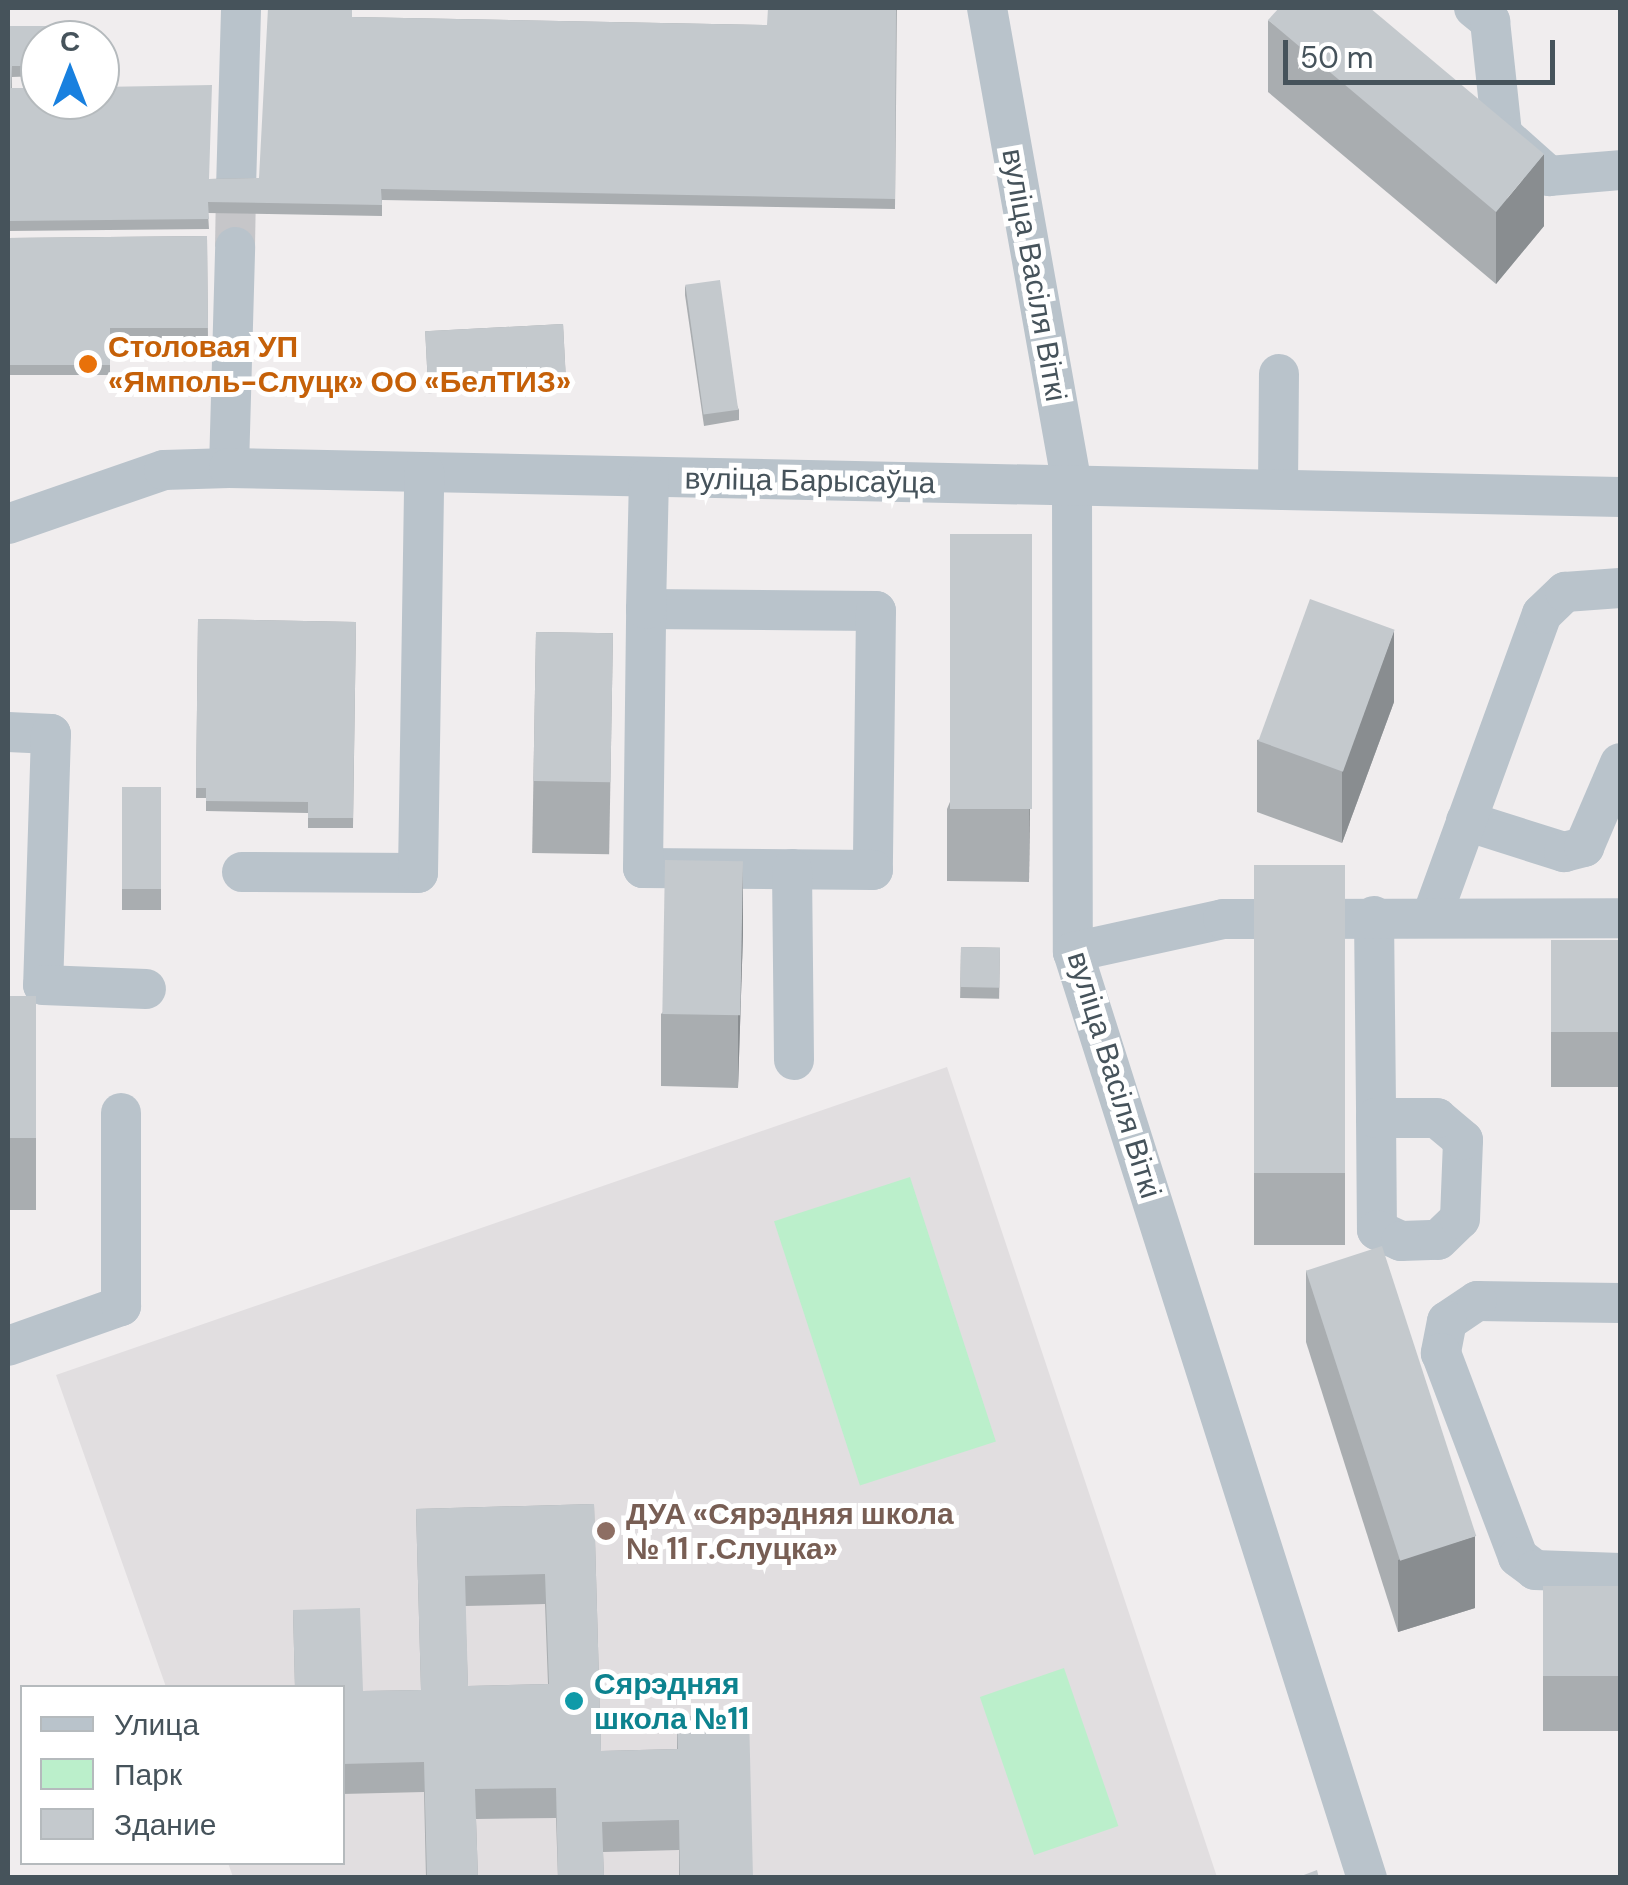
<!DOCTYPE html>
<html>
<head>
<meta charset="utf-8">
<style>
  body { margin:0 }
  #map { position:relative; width:1628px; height:1885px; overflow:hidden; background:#f0edee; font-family:"DM Sans",sans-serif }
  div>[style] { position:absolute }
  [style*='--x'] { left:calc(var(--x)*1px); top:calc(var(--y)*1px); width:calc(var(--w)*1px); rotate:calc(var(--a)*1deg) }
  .education>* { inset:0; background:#e1dee0 }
  .green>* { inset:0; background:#bbefcb; transform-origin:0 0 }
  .minor-tunnel>* { height:40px; margin-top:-20px; transform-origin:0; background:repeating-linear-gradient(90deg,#c6c6c9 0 40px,transparent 0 60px) }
  .minor>* { height:40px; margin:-20px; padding:0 20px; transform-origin:20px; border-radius:20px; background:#b9c3cb }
  .wall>* { inset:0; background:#a9adb0; transform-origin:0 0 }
  .shaded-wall>* { inset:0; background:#898d90 }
  .building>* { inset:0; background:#c4c9cd; transform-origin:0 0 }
  .dots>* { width:28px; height:28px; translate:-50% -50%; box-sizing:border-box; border:5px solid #fff; border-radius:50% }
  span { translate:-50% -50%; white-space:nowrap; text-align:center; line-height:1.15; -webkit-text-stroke:10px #fff; paint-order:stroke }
  .street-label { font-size:30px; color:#46535b }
  .food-label { font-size:30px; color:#c56008; font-weight:700 }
  .left { translate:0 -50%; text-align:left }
  .education-label { font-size:30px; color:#785e54; font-weight:700 }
  .culture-label { font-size:30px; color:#0d838f; font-weight:700 }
  .frame { position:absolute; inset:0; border:10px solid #46535b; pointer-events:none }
  .legend { position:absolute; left:20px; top:1685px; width:325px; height:180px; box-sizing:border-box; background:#fff; border:2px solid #b5babd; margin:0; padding:12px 18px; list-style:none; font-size:30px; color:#46535b }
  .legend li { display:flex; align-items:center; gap:20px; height:50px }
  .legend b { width:50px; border:2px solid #b5babd }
  .north { position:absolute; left:20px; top:20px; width:100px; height:100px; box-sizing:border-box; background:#fff; border:2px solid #b5babd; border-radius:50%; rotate:0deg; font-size:28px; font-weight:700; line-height:40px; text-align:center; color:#46535b }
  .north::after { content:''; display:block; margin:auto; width:35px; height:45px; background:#1880df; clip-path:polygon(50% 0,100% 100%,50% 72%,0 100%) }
  .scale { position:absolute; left:1283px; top:40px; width:272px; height:45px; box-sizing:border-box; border:5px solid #46535b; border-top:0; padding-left:12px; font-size:30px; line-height:35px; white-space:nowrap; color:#46535b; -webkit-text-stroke:8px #fff; paint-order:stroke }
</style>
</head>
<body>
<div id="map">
  <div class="education">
    <i style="clip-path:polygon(947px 1067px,1217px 1877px,233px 1877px,228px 1863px,342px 1862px,342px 1688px,166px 1687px,56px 1375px)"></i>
  </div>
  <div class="green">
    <i style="left:910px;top:1177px;width:278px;height:143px;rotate:72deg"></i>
    <i style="left:1064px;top:1668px;width:167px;height:89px;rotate:71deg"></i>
  </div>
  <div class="minor-tunnel">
    <i style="--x:235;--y:247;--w:58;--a:-89"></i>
  </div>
  <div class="minor">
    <i style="--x:987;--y:8;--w:486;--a:79.9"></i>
    <i style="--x:1072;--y:487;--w:465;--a:89.9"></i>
    <i style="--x:1073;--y:952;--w:972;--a:72.39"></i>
    <i style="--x:1474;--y:8;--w:21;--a:39"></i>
    <i style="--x:1490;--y:21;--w:114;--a:83.9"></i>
    <i style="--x:1505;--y:137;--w:59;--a:41.6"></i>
    <i style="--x:1549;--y:176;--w:71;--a:-4.8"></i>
    <i style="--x:236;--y:189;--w:181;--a:-88.4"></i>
    <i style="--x:229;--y:468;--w:221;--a:-88.4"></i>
    <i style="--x:1278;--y:487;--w:113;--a:-89.5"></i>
    <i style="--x:8;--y:524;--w:165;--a:-19.1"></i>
    <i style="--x:164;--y:470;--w:65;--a:-1.8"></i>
    <i style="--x:229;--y:468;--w:1391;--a:1.19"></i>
    <i style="--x:646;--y:609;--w:230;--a:0.5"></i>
    <i style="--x:876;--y:611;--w:259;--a:90.7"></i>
    <i style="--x:873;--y:870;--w:230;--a:-179.5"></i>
    <i style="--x:643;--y:868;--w:259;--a:-89.3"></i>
    <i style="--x:646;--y:609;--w:132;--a:-88.7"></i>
    <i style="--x:8;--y:732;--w:43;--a:2.7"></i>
    <i style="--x:51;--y:734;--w:251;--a:91.8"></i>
    <i style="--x:43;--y:985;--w:103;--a:2.2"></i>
    <i style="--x:1466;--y:821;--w:103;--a:17.6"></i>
    <i style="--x:1564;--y:852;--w:21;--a:-14"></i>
    <i style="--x:1584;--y:847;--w:91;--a:-66.8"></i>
    <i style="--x:792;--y:869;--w:191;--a:89.4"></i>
    <i style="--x:242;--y:872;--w:176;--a:0.3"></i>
    <i style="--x:418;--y:873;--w:401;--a:-89.1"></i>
    <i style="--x:1374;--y:916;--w:202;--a:89.4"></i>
    <i style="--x:1376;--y:1118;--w:112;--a:89.5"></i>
    <i style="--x:1377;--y:1230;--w:26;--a:25"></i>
    <i style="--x:1401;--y:1241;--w:37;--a:-2"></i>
    <i style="--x:1438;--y:1240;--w:30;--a:-44"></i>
    <i style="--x:1460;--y:1219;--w:79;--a:-87.8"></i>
    <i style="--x:1463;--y:1140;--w:34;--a:-140"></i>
    <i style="--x:1437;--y:1118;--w:61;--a:180"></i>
    <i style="--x:1432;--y:916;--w:321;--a:-70"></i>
    <i style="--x:1542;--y:614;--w:32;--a:-44"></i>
    <i style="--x:1565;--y:592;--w:55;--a:-4.2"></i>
    <i style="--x:1073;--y:952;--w:154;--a:-12.4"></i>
    <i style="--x:1223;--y:919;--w:397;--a:-0.1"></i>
    <i style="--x:1620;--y:1303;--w:143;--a:-179.2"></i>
    <i style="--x:1477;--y:1301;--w:36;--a:146"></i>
    <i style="--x:1447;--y:1321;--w:33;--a:101"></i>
    <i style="--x:1441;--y:1353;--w:218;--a:69.3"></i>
    <i style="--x:1518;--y:1557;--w:21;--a:37"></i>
    <i style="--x:1535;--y:1570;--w:85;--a:2"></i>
    <i style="--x:8;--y:1346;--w:120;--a:-19.5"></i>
    <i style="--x:121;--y:1306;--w:193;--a:-90"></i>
  </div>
  <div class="wall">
    <i style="clip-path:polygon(897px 8px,895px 209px,382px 200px,382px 216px,208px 213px,209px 229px,8px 231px,8px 26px,40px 40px,40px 76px,12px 77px,12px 88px,209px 179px,259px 178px,352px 17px,767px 25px)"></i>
    <i style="clip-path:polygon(1268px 20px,1544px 226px,1496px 284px,1268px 92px)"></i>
    <i style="clip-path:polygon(207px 236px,208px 338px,110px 339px,110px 375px,8px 375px,8px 238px)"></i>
    <i style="clip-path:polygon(685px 285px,739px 410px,739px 420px,704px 426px,685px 295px)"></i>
    <i style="left:563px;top:324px;width:62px;height:138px;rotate:87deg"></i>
    <i style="clip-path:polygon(1032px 606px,1029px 882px,947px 881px,947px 809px)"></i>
    <i style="clip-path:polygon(198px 619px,356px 622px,353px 828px,308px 828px,308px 813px,206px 811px,206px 798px,196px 798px)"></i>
    <i style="left:536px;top:632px;width:77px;height:221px;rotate:1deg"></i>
    <i style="clip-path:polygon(1394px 702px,1342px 843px,1257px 812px,1257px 740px)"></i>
    <i style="left:122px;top:787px;width:39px;height:123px"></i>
    <i style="left:1345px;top:865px;width:380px;height:91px;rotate:90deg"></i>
    <i style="clip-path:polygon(743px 934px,738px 1088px,661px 1086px,661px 1014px)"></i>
    <i style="left:1551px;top:940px;width:69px;height:147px"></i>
    <i style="left:961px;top:947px;width:39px;height:51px;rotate:1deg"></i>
    <i style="left:8px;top:996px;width:28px;height:214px"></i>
    <i style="clip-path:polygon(1306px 1270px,1475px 1608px,1398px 1632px,1306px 1342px)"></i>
    <i style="clip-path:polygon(evenodd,594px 1504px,601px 1751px,677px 1749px,677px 1716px,753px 1878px,679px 1878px,679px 1850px,603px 1852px,604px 1878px,558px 1878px,556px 1818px,476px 1819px,478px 1878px,426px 1878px,424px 1792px,342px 1794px,342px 1688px,295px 1688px,293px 1610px,363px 1691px,421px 1690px,416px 1509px,594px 1504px,545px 1604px,548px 1684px,468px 1686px,465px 1606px,545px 1604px)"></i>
    <i style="left:1543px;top:1586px;width:77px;height:145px"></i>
  </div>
  <div class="shaded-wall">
    <i style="clip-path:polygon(1544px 154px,1544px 226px,1496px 284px,1496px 212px)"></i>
    <i style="clip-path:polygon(1032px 534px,1032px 606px,1029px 882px,1029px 810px)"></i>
    <i style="clip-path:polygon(1394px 630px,1394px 702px,1342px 843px,1342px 771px)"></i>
    <i style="clip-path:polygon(743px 862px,743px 934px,738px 1088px,738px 1016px)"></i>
    <i style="clip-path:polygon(1475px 1536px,1475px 1608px,1398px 1632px,1398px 1560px)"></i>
  </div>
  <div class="building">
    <i style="clip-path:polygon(268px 8px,352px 8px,352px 17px,767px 25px,768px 8px,896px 8px,895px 199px,381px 189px,382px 205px,208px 202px,209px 219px,8px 221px,8px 26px,48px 26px,48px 40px,40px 40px,40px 66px,12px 66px,11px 88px,40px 88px,40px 100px,100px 100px,100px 87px,212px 85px,209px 179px,259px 178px)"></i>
    <i style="clip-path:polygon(1279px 8px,1370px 8px,1544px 154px,1496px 212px,1268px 20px)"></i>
    <i style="clip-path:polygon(207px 236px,208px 328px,110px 328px,110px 365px,8px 365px,8px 238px)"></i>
    <i style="left:720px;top:280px;width:131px;height:35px;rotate:82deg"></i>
    <i style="left:563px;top:324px;width:52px;height:138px;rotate:87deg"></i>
    <i style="left:950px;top:534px;width:82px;height:275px"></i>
    <i style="left:1310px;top:599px;width:90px;height:151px;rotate:20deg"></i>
    <i style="clip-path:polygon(198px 619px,356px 622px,353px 818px,308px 818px,308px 802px,206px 801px,206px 788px,196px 788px)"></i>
    <i style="left:536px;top:632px;width:77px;height:149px;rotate:1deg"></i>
    <i style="left:122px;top:787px;width:39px;height:102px"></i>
    <i style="left:665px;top:860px;width:78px;height:154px;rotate:1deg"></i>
    <i style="left:1345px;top:865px;width:308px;height:91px;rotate:90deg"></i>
    <i style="left:1551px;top:940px;width:69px;height:92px"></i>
    <i style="left:961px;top:947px;width:39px;height:40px;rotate:1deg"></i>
    <i style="left:8px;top:996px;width:28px;height:142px"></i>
    <i style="left:1382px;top:1246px;width:305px;height:80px;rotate:72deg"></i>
    <i style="clip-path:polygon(evenodd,594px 1504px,601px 1751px,678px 1749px,677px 1716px,749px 1715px,753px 1878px,680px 1878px,679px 1820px,602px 1822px,604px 1878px,558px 1878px,556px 1788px,475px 1789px,478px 1878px,427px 1878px,424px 1762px,342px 1764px,342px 1688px,295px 1688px,293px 1610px,360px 1608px,363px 1691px,421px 1690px,416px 1509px,594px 1504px,545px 1574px,549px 1684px,468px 1686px,465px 1576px,545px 1574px)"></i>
    <i style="left:1543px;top:1586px;width:77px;height:90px"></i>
    <i style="clip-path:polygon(1317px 1870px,1319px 1878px,1296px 1878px)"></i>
  </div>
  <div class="dots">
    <i style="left:88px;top:364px;background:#e8710a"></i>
    <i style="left:606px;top:1531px;background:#8d6e63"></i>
    <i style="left:574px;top:1701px;background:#0f9aa8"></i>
  </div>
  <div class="street-label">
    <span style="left:1034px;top:275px;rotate:80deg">вуліца Васіля Віткі</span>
    <span style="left:810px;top:481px;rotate:1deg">вуліца Барысаўца</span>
    <span style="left:1114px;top:1075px;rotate:73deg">вуліца Васіля Віткі</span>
  </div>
  <div class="food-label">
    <span class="left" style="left:108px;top:364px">Столовая УП<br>«Ямполь-Слуцк» ОО «БелТИЗ»</span>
  </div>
  <div class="education-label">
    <span class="left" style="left:626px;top:1531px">ДУА «Сярэдняя школа<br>№ 11 г.Слуцка»</span>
  </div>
  <div class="culture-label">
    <span class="left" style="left:594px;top:1701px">Сярэдняя<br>школа №11</span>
  </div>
  <div class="frame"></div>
  <ul class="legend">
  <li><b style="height:12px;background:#b9c3cb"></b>Улица</li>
  <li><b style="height:28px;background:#bbefcb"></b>Парк</li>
  <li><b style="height:28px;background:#c4c9cd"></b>Здание</li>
  </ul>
  <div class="north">С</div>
  <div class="scale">50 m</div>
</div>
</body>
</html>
